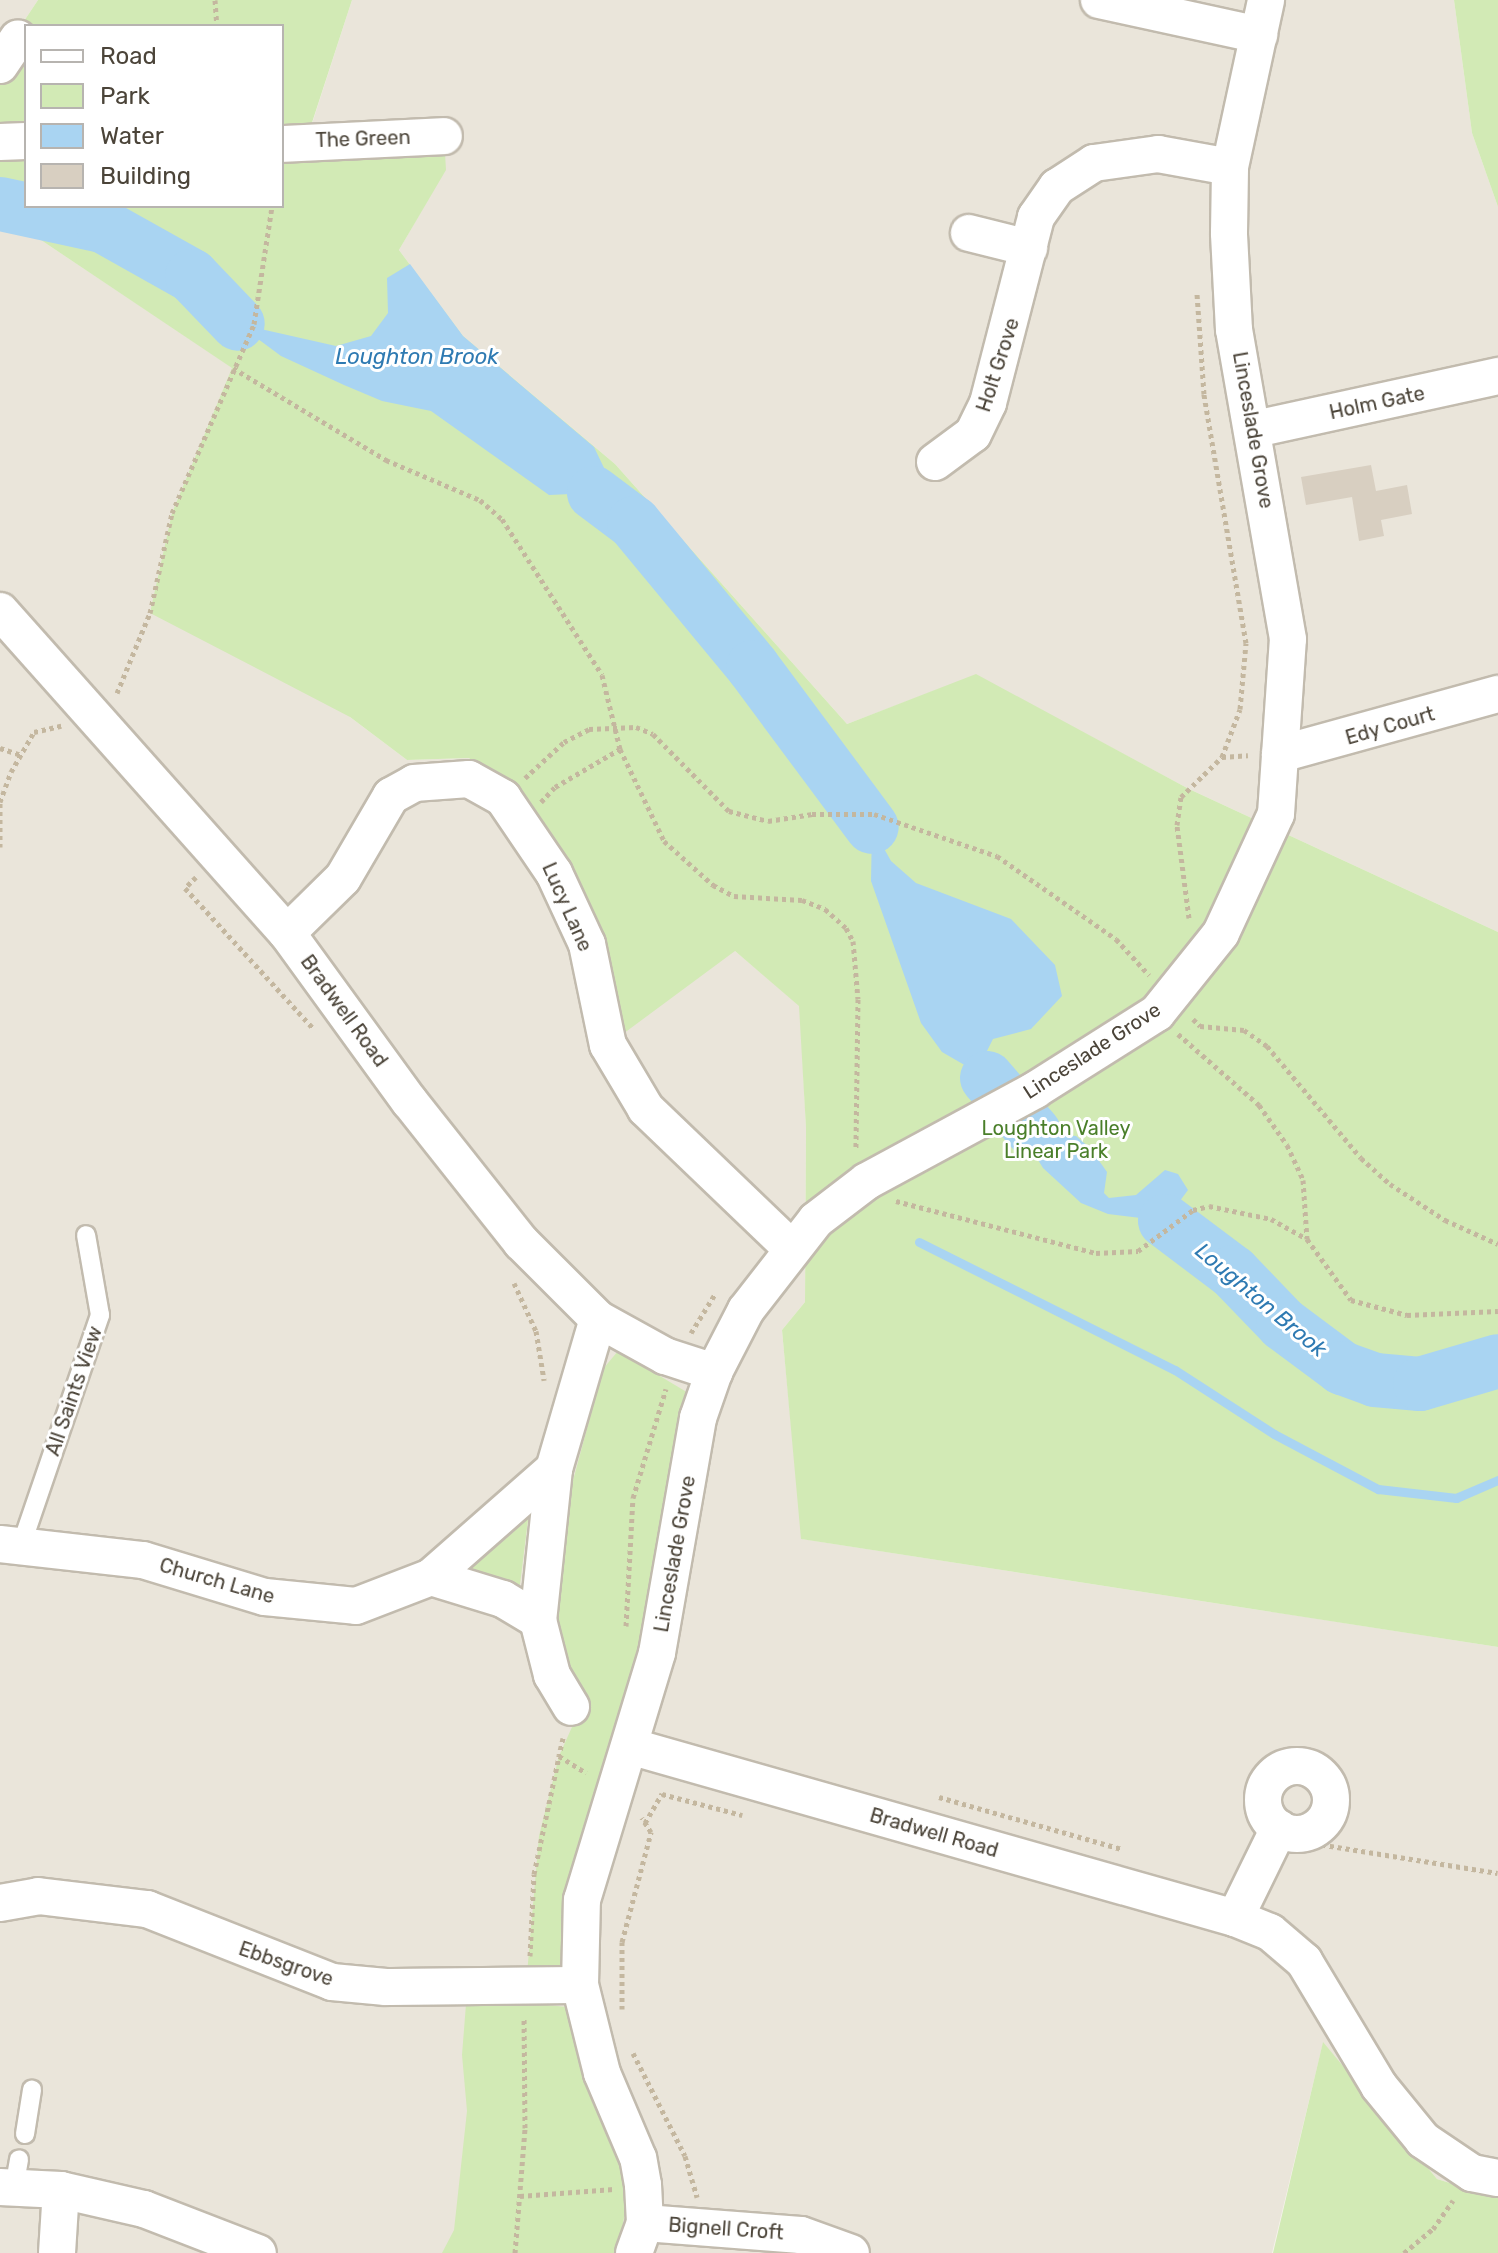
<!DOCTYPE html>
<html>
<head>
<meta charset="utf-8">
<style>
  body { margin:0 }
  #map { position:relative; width:1498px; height:2253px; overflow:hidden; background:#f6f3ec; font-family:Rubik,sans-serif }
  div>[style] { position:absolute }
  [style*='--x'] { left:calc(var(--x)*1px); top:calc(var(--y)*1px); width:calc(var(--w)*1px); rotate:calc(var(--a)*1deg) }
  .residential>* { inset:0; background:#eae5da }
  .green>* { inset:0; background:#d2eab5 }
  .water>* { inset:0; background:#a9d4f2 }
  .stream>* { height:9px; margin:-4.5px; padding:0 4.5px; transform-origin:4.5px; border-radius:4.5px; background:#a9d4f2 }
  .river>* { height:54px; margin:-27px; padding:0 27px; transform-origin:27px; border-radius:27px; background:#a9d4f2 }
  .building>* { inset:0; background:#d8cfc1 }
  .path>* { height:5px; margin-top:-2.5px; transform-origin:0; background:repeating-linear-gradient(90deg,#c4b79f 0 4px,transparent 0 8px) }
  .roads { filter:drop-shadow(2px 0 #c2bbae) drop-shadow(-2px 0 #c2bbae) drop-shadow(0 2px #c2bbae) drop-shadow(0 -2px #c2bbae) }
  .lane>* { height:18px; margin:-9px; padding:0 9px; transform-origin:9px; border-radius:9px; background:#fff }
  .street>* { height:36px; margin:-18px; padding:0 18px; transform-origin:18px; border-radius:18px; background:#fff }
  .street>.ring { margin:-18px; padding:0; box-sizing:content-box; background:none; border:36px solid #fff; border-radius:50% }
  span { translate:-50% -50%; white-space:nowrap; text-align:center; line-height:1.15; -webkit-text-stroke:6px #fff; paint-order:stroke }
  .street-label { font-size:20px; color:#4b4439 }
  .park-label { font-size:20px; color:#4a7f2a }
  .water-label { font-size:22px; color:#2e7ab2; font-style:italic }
  .legend { position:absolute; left:24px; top:24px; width:260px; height:184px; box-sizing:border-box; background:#fff; border:2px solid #b7b4b0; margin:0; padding:10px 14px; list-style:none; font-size:24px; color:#4b4439 }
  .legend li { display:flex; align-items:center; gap:16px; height:40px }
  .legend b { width:40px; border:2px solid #b7b4b0 }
</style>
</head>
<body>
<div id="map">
  <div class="residential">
    <i style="clip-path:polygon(0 0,38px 0,0 57px)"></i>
    <i style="clip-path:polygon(352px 0,1454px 0,1472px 133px,1498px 207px,1498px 932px,1189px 789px,976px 675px,847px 724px,615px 464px,463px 336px,399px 250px,445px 170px,306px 142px)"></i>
    <i style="clip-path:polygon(0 226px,20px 226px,233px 368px,350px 717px,407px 760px,469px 758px,500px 789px,735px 951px,800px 1006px,806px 1128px,805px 1302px,782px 1330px,802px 1539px,1498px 1647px,1498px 2198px,1437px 2179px,1323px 2043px,1272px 2253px,0 2253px)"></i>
  </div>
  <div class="green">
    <i style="clip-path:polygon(evenodd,38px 0,352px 0,306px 141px,444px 136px,446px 170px,399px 250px,463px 336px,615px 464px,847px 724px,976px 674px,1189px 789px,1498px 932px,1498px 1647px,801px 1539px,782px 1330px,805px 1302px,806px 1128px,799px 1006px,735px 951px,608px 1045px,587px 944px,500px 789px,469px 758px,407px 760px,350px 717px,150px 613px,172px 513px,232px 368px,20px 226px,0 226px,0 57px,38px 0,26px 26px,282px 26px,282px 206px,26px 206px,26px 26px)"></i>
    <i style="clip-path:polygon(1454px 0,1498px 0,1498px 207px,1472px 133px)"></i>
    <i style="clip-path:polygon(618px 1351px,690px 1394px,626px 1718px,566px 1934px,560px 1973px,527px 1974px,539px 1836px,559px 1756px,572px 1727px,591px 1703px,567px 1678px,549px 1618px,561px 1525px,603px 1369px)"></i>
    <i style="clip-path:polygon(530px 1504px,519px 1592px,457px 1568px)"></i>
    <i style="clip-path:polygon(508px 2001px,567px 2007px,587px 2077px,619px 2147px,627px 2200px,618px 2253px,442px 2253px,454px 2230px,467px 2111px,462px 2055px,466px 2004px)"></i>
    <i style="clip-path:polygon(1323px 2042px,1437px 2179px,1498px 2198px,1498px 2253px,1273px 2253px)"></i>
  </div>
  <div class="water">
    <i style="clip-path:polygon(410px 264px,463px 336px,594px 447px,605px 470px,594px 493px,549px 495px,431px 411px,382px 401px,344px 385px,281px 356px,238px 324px,336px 346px,371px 336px,388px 313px,387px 278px)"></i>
    <i style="clip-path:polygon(872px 827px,891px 861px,916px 883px,1011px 919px,1055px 965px,1062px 996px,1031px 1029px,993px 1039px,985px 1055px,994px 1070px,987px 1078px,942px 1052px,921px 1023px,871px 881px)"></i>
    <i style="clip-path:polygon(1034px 1132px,1076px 1136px,1090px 1148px,1107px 1172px,1104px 1193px,1109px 1198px,1136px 1195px,1165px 1170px,1178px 1174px,1188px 1190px,1165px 1221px,1108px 1214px,1081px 1203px,1043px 1168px,1032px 1150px)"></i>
  </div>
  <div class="stream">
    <i style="--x:919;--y:1242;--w:286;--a:26.6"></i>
    <i style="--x:1175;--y:1370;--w:118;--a:32.9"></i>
    <i style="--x:1274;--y:1434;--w:118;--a:27.9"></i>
    <i style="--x:1378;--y:1489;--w:79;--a:6.6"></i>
    <i style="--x:1456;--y:1498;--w:46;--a:-23.2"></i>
  </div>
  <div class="river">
    <i style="--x:0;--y:204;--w:105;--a:12.1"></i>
    <i style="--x:103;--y:226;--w:102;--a:29.3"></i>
    <i style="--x:192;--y:276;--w:66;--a:46.2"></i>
    <i style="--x:594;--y:493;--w:50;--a:36.9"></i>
    <i style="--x:634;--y:523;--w:187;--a:50.4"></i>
    <i style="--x:753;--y:667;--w:199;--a:53.4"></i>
    <i style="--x:987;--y:1078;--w:72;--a:49"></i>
    <i style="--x:1165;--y:1221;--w:85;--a:36.9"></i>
    <i style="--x:1233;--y:1272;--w:72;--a:46.1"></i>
    <i style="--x:1283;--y:1324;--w:74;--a:36.7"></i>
    <i style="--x:1342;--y:1368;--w:35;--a:20"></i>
    <i style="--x:1375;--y:1380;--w:45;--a:5.1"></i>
    <i style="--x:1420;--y:1384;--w:81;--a:-16.4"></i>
  </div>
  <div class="building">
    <i style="clip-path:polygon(1371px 465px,1376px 491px,1407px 485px,1412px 514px,1381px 520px,1384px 536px,1359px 541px,1352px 497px,1306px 505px,1301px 477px)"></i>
  </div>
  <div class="path">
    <i style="--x:215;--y:0;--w:26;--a:86"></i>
    <i style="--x:233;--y:368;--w:179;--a:31"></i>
    <i style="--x:386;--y:460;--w:102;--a:23.1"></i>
    <i style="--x:480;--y:500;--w:29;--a:41"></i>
    <i style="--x:502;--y:519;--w:185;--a:57.3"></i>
    <i style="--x:602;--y:675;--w:76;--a:76.3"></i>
    <i style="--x:620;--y:749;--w:102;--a:64.4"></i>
    <i style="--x:664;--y:841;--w:66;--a:41.9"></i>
    <i style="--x:713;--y:885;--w:24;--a:28"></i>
    <i style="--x:734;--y:896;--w:68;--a:3.4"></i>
    <i style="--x:802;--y:900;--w:25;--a:21"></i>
    <i style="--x:825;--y:909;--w:28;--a:42"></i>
    <i style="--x:846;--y:928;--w:15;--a:62"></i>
    <i style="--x:853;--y:941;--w:58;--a:85.1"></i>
    <i style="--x:858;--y:999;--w:151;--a:90.8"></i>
    <i style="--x:117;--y:693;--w:87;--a:-67.6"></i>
    <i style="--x:150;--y:613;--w:102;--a:-77.6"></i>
    <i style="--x:172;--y:513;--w:206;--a:-66.5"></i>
    <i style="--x:254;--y:324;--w:119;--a:-81.3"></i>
    <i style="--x:0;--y:748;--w:22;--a:18"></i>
    <i style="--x:1222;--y:757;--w:26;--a:-4"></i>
    <i style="--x:525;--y:778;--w:53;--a:-42.7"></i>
    <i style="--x:564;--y:742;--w:28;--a:-27"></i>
    <i style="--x:589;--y:729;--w:47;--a:-2.4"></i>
    <i style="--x:636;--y:727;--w:18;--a:22"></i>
    <i style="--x:653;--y:734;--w:108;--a:45.4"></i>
    <i style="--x:729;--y:811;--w:40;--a:14.4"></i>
    <i style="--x:768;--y:821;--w:45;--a:-9"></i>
    <i style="--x:812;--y:814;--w:62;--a:0"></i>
    <i style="--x:874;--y:814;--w:130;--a:18.9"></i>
    <i style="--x:997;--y:856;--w:145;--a:34.9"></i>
    <i style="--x:1116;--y:939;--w:49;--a:47.5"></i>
    <i style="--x:541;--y:802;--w:21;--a:-47"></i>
    <i style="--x:555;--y:787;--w:75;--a:-30.3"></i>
    <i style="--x:0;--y:847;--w:45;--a:-90"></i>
    <i style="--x:0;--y:802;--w:32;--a:-70"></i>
    <i style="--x:11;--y:772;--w:46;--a:-60.1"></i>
    <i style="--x:34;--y:732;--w:28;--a:-13"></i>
    <i style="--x:196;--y:877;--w:16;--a:135"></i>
    <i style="--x:185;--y:888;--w:190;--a:47.6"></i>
    <i style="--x:1189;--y:918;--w:94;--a:-97.4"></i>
    <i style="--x:1177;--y:825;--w:28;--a:-82"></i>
    <i style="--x:1181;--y:797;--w:57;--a:-44.3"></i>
    <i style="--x:1222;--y:757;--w:51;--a:-69.4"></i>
    <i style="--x:1240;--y:709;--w:66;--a:-84.8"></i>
    <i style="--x:1246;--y:643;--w:253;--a:-99.6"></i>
    <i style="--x:1204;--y:394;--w:100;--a:-94"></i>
    <i style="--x:1193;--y:1019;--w:10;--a:45"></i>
    <i style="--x:1200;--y:1026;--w:44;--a:5.2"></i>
    <i style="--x:1244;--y:1030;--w:28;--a:35"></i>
    <i style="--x:1267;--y:1046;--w:146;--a:50"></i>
    <i style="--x:1361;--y:1158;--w:39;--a:42"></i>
    <i style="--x:1390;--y:1184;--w:66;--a:33.2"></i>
    <i style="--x:1445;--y:1220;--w:58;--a:24.4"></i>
    <i style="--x:1178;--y:1034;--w:108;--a:41.2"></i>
    <i style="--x:1259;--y:1105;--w:49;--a:55"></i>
    <i style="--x:1287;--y:1145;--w:38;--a:65"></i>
    <i style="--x:1303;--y:1180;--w:59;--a:86.1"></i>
    <i style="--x:1307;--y:1239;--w:75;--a:54.2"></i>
    <i style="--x:1351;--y:1300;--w:58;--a:15"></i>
    <i style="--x:1407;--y:1315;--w:91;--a:-2.5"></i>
    <i style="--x:896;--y:1201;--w:207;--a:14.6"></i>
    <i style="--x:1096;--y:1253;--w:42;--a:-2.7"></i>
    <i style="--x:1138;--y:1251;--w:69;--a:-36.7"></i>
    <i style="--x:1193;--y:1210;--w:16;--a:-14"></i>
    <i style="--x:1209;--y:1206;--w:63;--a:11.8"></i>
    <i style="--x:1271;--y:1219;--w:41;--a:29.1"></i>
    <i style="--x:514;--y:1283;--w:53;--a:65.4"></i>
    <i style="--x:536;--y:1331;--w:50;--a:80.7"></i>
    <i style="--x:691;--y:1333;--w:46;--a:-58.4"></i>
    <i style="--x:626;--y:1626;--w:128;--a:-86.9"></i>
    <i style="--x:633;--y:1498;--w:114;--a:-73.2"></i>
    <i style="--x:563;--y:1738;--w:18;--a:103"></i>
    <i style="--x:559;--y:1756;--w:32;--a:32"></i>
    <i style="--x:939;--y:1797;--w:189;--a:15.9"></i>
    <i style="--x:645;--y:1823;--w:34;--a:-60"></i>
    <i style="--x:662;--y:1794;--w:83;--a:14.7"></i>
    <i style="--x:1306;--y:1842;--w:194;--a:9.2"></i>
    <i style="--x:530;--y:1956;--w:82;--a:-87.2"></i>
    <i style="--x:534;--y:1874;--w:121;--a:-78"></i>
    <i style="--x:622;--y:2009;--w:67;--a:-90"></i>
    <i style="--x:622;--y:1942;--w:114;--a:-75.2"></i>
    <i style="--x:651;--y:1832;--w:17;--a:-123"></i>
    <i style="--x:633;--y:2053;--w:115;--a:63.2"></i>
    <i style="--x:685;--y:2156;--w:43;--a:73.7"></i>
    <i style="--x:520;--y:2196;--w:94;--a:-4.3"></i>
    <i style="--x:515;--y:2253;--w:125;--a:-85.4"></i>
    <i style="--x:525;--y:2128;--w:110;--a:-90.5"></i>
    <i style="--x:1404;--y:2253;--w:38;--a:-40"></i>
    <i style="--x:1433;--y:2229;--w:35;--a:-55"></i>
  </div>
  <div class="roads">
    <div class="lane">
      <i style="--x:22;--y:1543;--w:241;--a:-71.1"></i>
      <i style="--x:100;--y:1315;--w:81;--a:-99.9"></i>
      <i style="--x:25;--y:2134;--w:45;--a:-81"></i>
      <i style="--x:14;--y:2188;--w:29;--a:-80"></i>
    </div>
    <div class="street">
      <i style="--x:1099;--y:0;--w:164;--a:12.3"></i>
      <i style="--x:0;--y:65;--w:32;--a:-56"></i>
      <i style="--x:0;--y:142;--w:26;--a:-2"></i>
      <i style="--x:282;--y:144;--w:162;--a:-2.8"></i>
      <i style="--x:969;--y:233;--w:62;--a:14"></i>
      <i style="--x:1255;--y:429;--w:249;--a:-12.3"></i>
      <i style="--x:935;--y:462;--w:47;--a:-36.4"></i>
      <i style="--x:973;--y:434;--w:34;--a:-64"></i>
      <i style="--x:988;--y:403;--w:192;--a:-75.5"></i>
      <i style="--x:1036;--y:217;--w:37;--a:-55"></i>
      <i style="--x:1057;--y:187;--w:44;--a:-33"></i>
      <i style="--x:1094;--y:163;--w:65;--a:-8"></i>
      <i style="--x:1158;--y:154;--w:73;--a:10.2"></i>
      <i style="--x:0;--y:611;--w:431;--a:48.3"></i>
      <i style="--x:287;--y:933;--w:209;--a:54"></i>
      <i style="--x:410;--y:1102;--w:179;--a:51.6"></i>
      <i style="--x:521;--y:1242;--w:109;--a:45"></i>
      <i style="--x:598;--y:1319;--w:77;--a:28.9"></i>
      <i style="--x:665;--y:1356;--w:52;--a:18.1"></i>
      <i style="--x:1280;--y:754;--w:226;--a:-15.4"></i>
      <i style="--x:287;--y:933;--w:78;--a:-44.5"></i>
      <i style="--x:343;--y:878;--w:95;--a:-59.7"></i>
      <i style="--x:391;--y:796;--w:26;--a:-29"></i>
      <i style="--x:414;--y:783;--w:55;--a:-4.2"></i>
      <i style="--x:469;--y:779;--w:39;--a:29"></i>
      <i style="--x:503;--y:798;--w:91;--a:55.8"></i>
      <i style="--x:554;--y:873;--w:78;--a:65.1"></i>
      <i style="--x:587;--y:944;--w:103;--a:78.3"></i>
      <i style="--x:608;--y:1045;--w:74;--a:59.3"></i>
      <i style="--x:646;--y:1109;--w:201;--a:43.8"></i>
      <i style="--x:554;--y:1469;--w:152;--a:96"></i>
      <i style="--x:538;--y:1620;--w:57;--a:75.7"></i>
      <i style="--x:552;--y:1675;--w:37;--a:59"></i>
      <i style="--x:0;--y:1544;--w:144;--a:6.4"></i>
      <i style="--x:143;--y:1560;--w:127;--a:16.9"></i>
      <i style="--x:265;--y:1597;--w:91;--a:5.6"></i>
      <i style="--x:356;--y:1606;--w:80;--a:-21.1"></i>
      <i style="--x:431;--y:1577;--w:164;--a:-41.3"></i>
      <i style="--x:554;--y:1469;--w:156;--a:-73.7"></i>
      <i style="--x:431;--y:1577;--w:75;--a:17"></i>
      <i style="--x:503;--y:1599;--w:41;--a:31"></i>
      <i style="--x:633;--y:1747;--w:626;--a:15.86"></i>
      <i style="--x:1235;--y:1918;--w:38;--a:22"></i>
      <i style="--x:1270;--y:1932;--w:45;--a:40.5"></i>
      <i style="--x:1304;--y:1961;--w:146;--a:59"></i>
      <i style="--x:1379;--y:2086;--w:70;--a:50.8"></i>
      <i style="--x:1423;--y:2140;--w:59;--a:34"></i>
      <i style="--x:1472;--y:2173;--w:26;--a:11"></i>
      <i class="ring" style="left:1263px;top:1766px;width:32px;height:32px"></i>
      <i style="--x:0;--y:1903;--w:39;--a:-10"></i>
      <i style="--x:38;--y:1896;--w:110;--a:6.8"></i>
      <i style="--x:147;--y:1909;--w:199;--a:21.5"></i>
      <i style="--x:332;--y:1982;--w:54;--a:5.3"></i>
      <i style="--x:386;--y:1987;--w:194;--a:-0.6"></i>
      <i style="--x:1235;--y:1918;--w:100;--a:-63.9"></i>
      <i style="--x:0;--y:2187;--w:61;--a:2.8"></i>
      <i style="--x:61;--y:2190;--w:85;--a:12.9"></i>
      <i style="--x:144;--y:2209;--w:122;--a:21.1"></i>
      <i style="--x:645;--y:2223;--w:156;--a:4.4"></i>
      <i style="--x:801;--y:2235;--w:53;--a:19.8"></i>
      <i style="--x:57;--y:2253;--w:63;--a:-86.4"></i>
      <i style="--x:634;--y:2253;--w:32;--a:-70"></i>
      <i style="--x:645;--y:2223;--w:38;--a:-93"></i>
      <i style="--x:643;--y:2185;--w:27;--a:-100"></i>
      <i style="--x:638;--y:2158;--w:92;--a:-113"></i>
      <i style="--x:602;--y:2073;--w:91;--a:-104"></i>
      <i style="--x:580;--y:1985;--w:85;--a:-88.7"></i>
      <i style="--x:582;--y:1900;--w:258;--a:-73.1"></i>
      <i style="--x:657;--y:1653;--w:239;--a:-80.1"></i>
      <i style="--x:698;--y:1418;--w:49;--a:-70.8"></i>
      <i style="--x:714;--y:1372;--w:70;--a:-62.7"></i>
      <i style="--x:746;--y:1310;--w:114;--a:-52.1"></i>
      <i style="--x:816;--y:1220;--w:64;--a:-37.4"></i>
      <i style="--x:867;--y:1181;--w:191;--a:-28.4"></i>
      <i style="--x:1035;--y:1090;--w:144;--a:-32.3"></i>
      <i style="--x:1157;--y:1013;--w:102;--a:-51.3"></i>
      <i style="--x:1221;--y:933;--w:131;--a:-65.2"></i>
      <i style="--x:1276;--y:814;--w:175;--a:-86.1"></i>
      <i style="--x:1288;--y:639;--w:314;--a:-99.9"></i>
      <i style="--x:1234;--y:330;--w:97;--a:-93"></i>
      <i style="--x:1229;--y:233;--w:66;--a:-89.1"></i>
      <i style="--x:1230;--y:167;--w:171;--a:-77.8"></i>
    </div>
  </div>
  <div class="street-label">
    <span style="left:363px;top:139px;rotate:-2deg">The Green</span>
    <span style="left:998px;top:365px;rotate:-72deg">Holt Grove</span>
    <span style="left:1377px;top:403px;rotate:-12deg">Holm Gate</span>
    <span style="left:1253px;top:430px;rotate:80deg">Linceslade Grove</span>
    <span style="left:1390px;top:726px;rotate:-16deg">Edy Court</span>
    <span style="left:567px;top:907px;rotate:66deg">Lucy Lane</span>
    <span style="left:344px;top:1011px;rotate:54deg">Bradwell Road</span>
    <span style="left:1092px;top:1051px;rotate:-33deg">Linceslade Grove</span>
    <span style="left:74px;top:1391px;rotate:-71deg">All Saints View</span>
    <span style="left:675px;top:1554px;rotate:-80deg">Linceslade Grove</span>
    <span style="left:217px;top:1581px;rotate:16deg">Church Lane</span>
    <span style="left:934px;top:1833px;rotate:16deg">Bradwell Road</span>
    <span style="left:286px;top:1964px;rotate:19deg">Ebbsgrove</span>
    <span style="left:726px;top:2229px;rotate:4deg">Bignell Croft</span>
  </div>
  <div class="park-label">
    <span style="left:1056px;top:1140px">Loughton Valley<br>Linear Park</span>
  </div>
  <div class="water-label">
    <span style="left:417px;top:357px">Loughton Brook</span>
    <span style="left:1261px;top:1300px;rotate:40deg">Loughton Brook</span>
  </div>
  <ul class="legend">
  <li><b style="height:10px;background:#fff"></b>Road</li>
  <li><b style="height:22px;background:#d2eab5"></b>Park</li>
  <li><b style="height:22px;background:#a9d4f2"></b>Water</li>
  <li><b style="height:22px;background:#d8cfc1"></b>Building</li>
  </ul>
</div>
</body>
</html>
